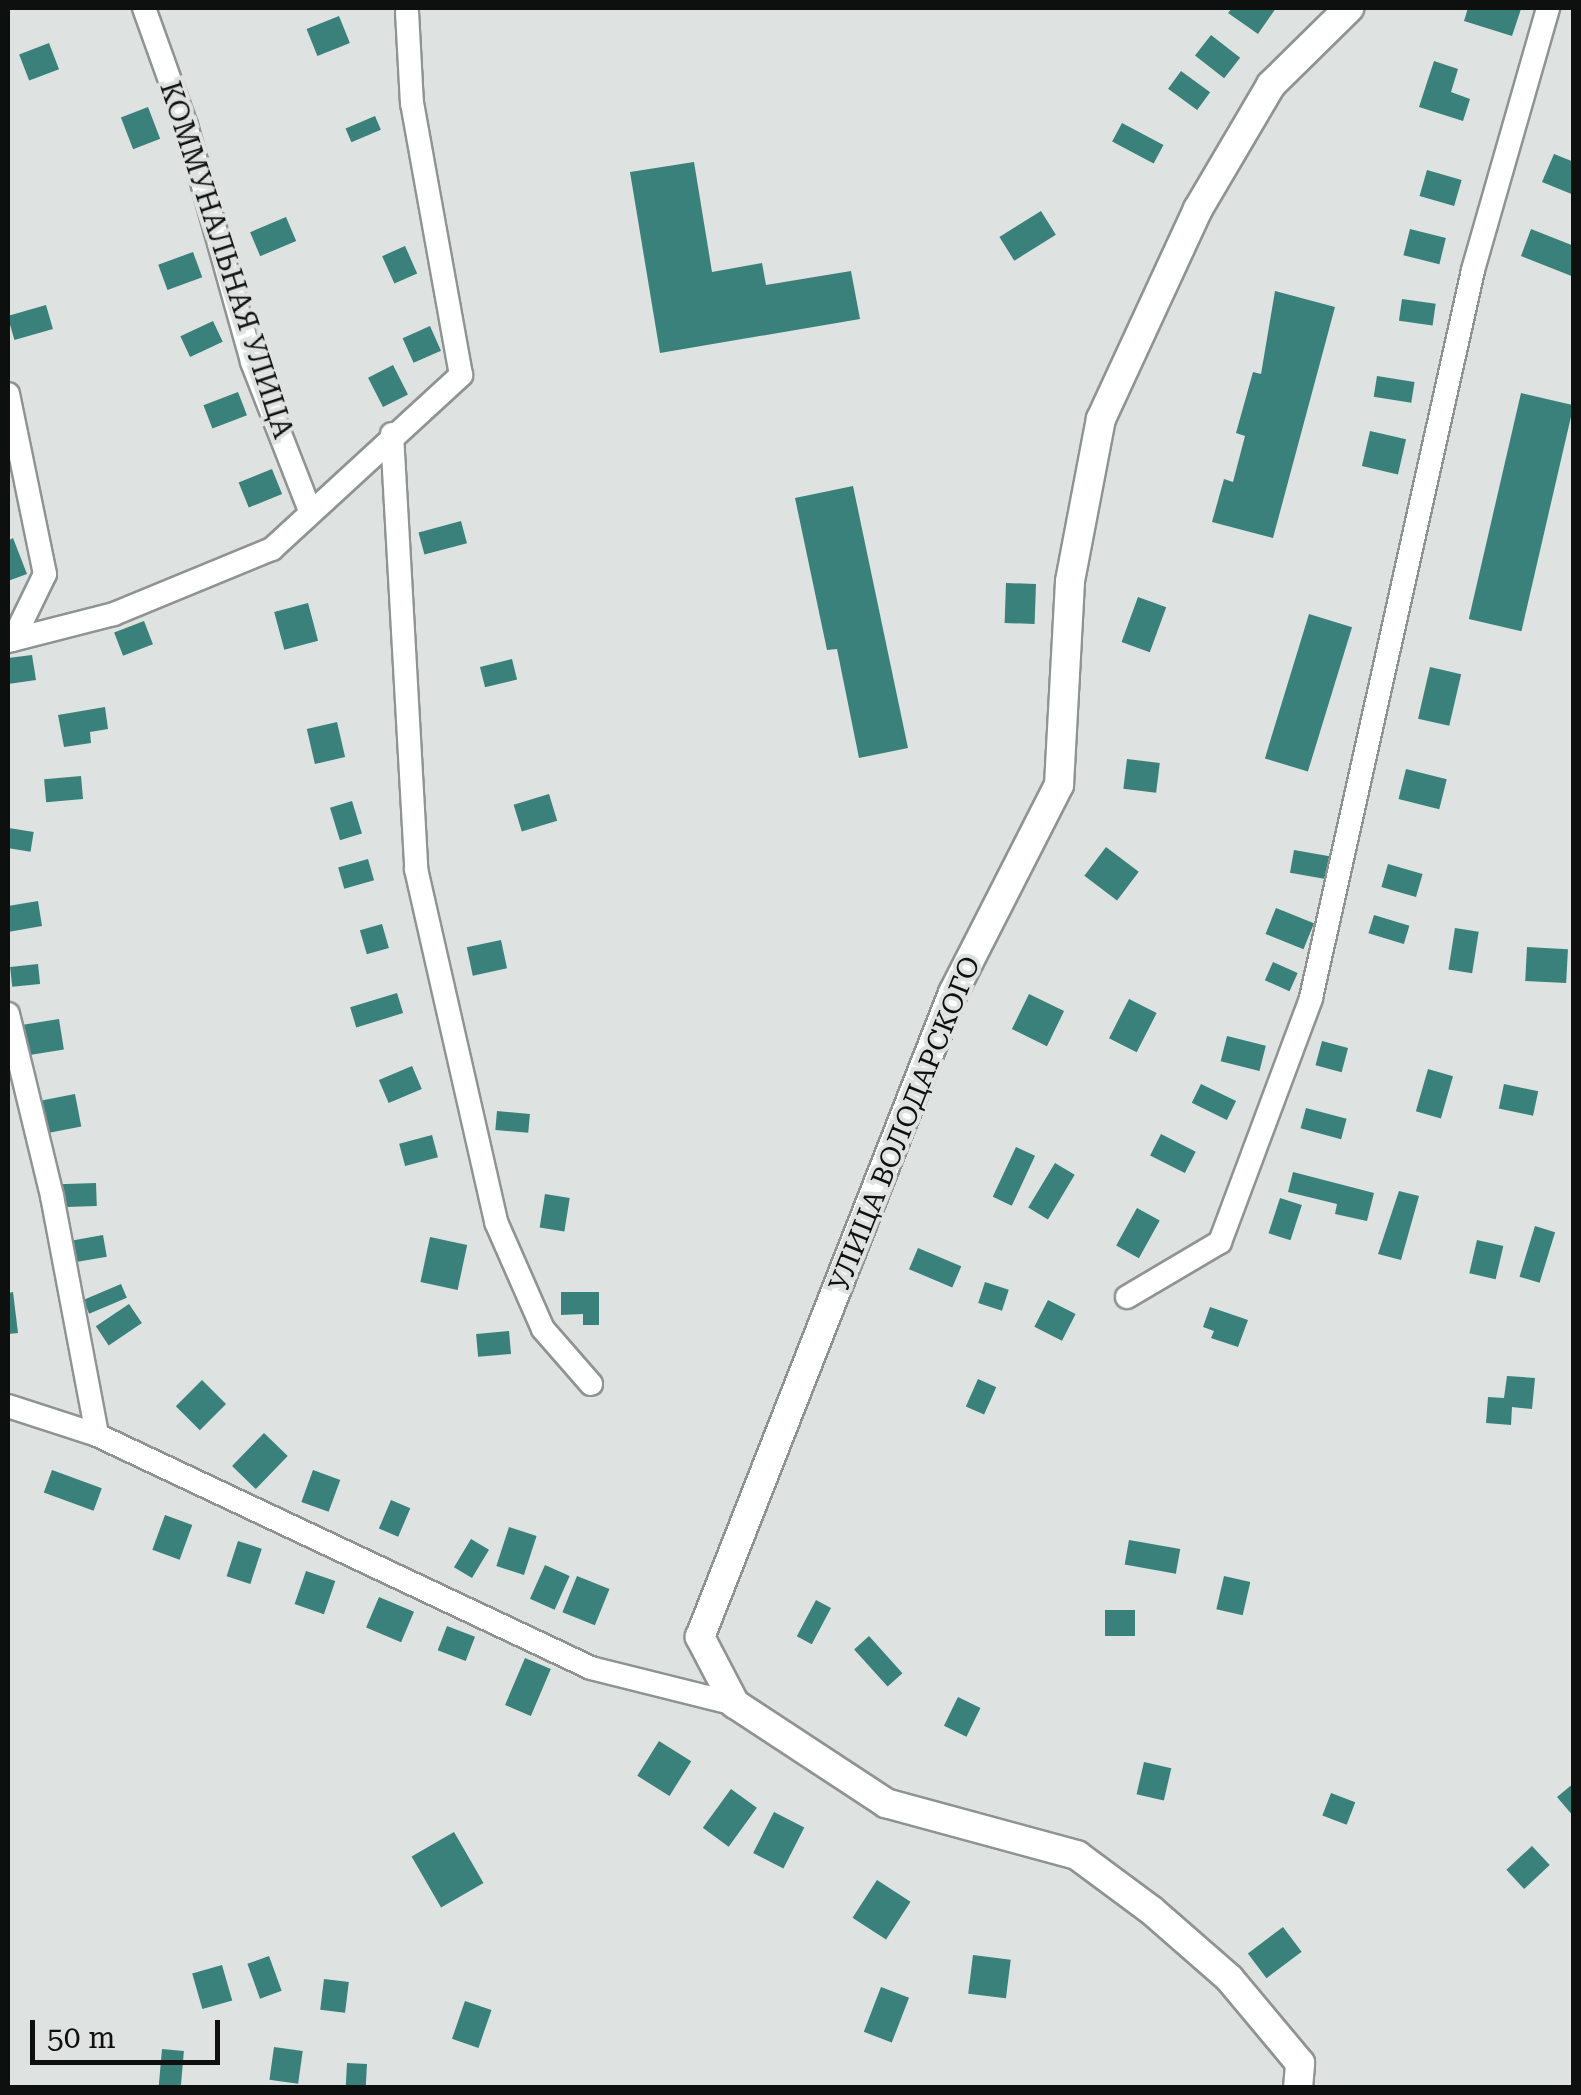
<!DOCTYPE html>
<html>
<head>
<meta charset="utf-8">
<style>
  body { margin:0 }
  #map { position:relative; width:1581px; height:2095px; overflow:hidden; background:#dee2e1; font-family:"Roboto Serif",serif }
  div>[style] { position:absolute }
  [style*='--x'] { left:calc(var(--x)*1px); top:calc(var(--y)*1px); width:calc(var(--w)*1px); rotate:calc(var(--a)*1deg) }
  .building>* { inset:0; background:#39817a; transform-origin:0 0 }
  .roads { filter:drop-shadow(2px 0 #909393) drop-shadow(-2px 0 #909393) drop-shadow(0 2px #909393) drop-shadow(0 -2px #909393) }
  .minor>* { height:22px; margin:-11px; padding:0 11px; transform-origin:11px; border-radius:11px; background:#fff }
  .tertiary>* { height:28px; margin:-14px; padding:0 14px; transform-origin:14px; border-radius:14px; background:#fff }
  span { translate:-50% -50%; white-space:nowrap; text-align:center; line-height:1.15; -webkit-text-stroke:8px #dee2e1; paint-order:stroke }
  .street-label { font-size:28px; color:#0e0f0f }
  .frame { position:absolute; inset:0; border:10px solid #0e0f0f; pointer-events:none }
  .scale { position:absolute; left:30px; top:2020px; width:190px; height:45px; box-sizing:border-box; border:5px solid #0e0f0f; border-top:0; padding-left:12px; font-size:30px; line-height:35px; white-space:nowrap; color:#0e0f0f; -webkit-text-stroke:8px #dee2e1; paint-order:stroke }
</style>
</head>
<body>
<div id="map">
  <div class="building">
    <i style="clip-path:polygon(1232px 8px,1276px 8px,1258px 34px,1228px 13px)"></i>
    <i style="clip-path:polygon(1468px 8px,1516px 8px,1521px 9px,1512px 36px,1464px 21px)"></i>
    <i style="left:339px;top:16px;width:29px;height:35px;rotate:68deg"></i>
    <i style="left:1211px;top:35px;width:37px;height:26px;rotate:38deg"></i>
    <i style="left:49px;top:43px;width:28px;height:32px;rotate:69deg"></i>
    <i style="clip-path:polygon(1434px 61px,1458px 69px,1451px 92px,1470px 99px,1463px 121px,1419px 107px)"></i>
    <i style="left:1181px;top:71px;width:36px;height:22px;rotate:36deg"></i>
    <i style="left:148px;top:107px;width:34px;height:29px;rotate:69deg"></i>
    <i style="left:375px;top:116px;width:15px;height:32px;rotate:67deg"></i>
    <i style="left:1122px;top:123px;width:47px;height:21px;rotate:28deg"></i>
    <i style="clip-path:polygon(1554px 154px,1574px 162px,1574px 195px,1542px 182px)"></i>
    <i style="clip-path:polygon(694px 162px,712px 272px,762px 263px,766px 285px,851px 271px,860px 319px,660px 353px,630px 172px)"></i>
    <i style="left:1427px;top:170px;width:36px;height:27px;rotate:16deg"></i>
    <i style="left:1041px;top:211px;width:28px;height:49px;rotate:58deg"></i>
    <i style="left:286px;top:217px;width:26px;height:39px;rotate:67deg"></i>
    <i style="left:1410px;top:229px;width:37px;height:27px;rotate:14deg"></i>
    <i style="clip-path:polygon(1531px 229px,1574px 246px,1574px 277px,1521px 256px)"></i>
    <i style="left:405px;top:246px;width:30px;height:25px;rotate:66deg"></i>
    <i style="left:193px;top:252px;width:27px;height:37px;rotate:70deg"></i>
    <i style="clip-path:polygon(1275px 291px,1335px 307px,1273px 538px,1212px 522px,1224px 479px,1233px 482px,1245px 436px,1236px 433px,1253px 372px,1261px 374px)"></i>
    <i style="left:1402px;top:299px;width:34px;height:22px;rotate:8deg"></i>
    <i style="left:46px;top:305px;width:25px;height:40px;rotate:74deg"></i>
    <i style="left:213px;top:321px;width:23px;height:36px;rotate:65deg"></i>
    <i style="left:430px;top:326px;width:27px;height:30px;rotate:66deg"></i>
    <i style="left:393px;top:365px;width:33px;height:28px;rotate:63deg"></i>
    <i style="left:1377px;top:376px;width:38px;height:21px;rotate:9deg"></i>
    <i style="left:238px;top:392px;width:25px;height:37px;rotate:69deg"></i>
    <i style="left:1521px;top:393px;width:54px;height:232px;rotate:13deg"></i>
    <i style="left:1370px;top:431px;width:37px;height:36px;rotate:13deg"></i>
    <i style="left:272px;top:469px;width:27px;height:36px;rotate:68deg"></i>
    <i style="clip-path:polygon(853px 486px,908px 748px,859px 758px,837px 649px,827px 650px,795px 498px)"></i>
    <i style="left:461px;top:521px;width:23px;height:44px;rotate:75deg"></i>
    <i style="clip-path:polygon(13px 538px,27px 574px,8px 581px,8px 541px)"></i>
    <i style="left:1006px;top:583px;width:30px;height:40px;rotate:2deg"></i>
    <i style="left:1138px;top:597px;width:30px;height:48px;rotate:20deg"></i>
    <i style="left:308px;top:603px;width:39px;height:35px;rotate:75deg"></i>
    <i style="left:1309px;top:614px;width:45px;height:151px;rotate:17deg"></i>
    <i style="left:144px;top:621px;width:25px;height:32px;rotate:69deg"></i>
    <i style="clip-path:polygon(32px 655px,36px 680px,8px 684px,8px 658px)"></i>
    <i style="left:512px;top:659px;width:21px;height:33px;rotate:76deg"></i>
    <i style="left:1430px;top:667px;width:32px;height:53px;rotate:13deg"></i>
    <i style="clip-path:polygon(105px 707px,108px 729px,90px 732px,91px 743px,64px 747px,58px 715px)"></i>
    <i style="left:337px;top:722px;width:36px;height:31px;rotate:77deg"></i>
    <i style="left:1127px;top:759px;width:33px;height:30px;rotate:7deg"></i>
    <i style="left:1406px;top:769px;width:42px;height:31px;rotate:14deg"></i>
    <i style="left:81px;top:776px;width:23px;height:37px;rotate:85deg"></i>
    <i style="left:549px;top:794px;width:28px;height:37px;rotate:73deg"></i>
    <i style="left:352px;top:801px;width:34px;height:23px;rotate:73deg"></i>
    <i style="left:9px;top:828px;width:25px;height:20px;rotate:9deg"></i>
    <i style="left:1106px;top:847px;width:41px;height:36px;rotate:37deg"></i>
    <i style="left:1294px;top:850px;width:36px;height:23px;rotate:10deg"></i>
    <i style="left:368px;top:859px;width:22px;height:31px;rotate:74deg"></i>
    <i style="left:1388px;top:864px;width:36px;height:24px;rotate:16deg"></i>
    <i style="clip-path:polygon(38px 901px,42px 926px,8px 932px,8px 906px)"></i>
    <i style="left:1276px;top:908px;width:41px;height:28px;rotate:22deg"></i>
    <i style="left:1374px;top:915px;width:37px;height:19px;rotate:17deg"></i>
    <i style="left:382px;top:924px;width:25px;height:23px;rotate:74deg"></i>
    <i style="left:1455px;top:928px;width:24px;height:42px;rotate:9deg"></i>
    <i style="left:501px;top:940px;width:29px;height:35px;rotate:78deg"></i>
    <i style="left:1527px;top:947px;width:41px;height:34px;rotate:3deg"></i>
    <i style="left:1273px;top:962px;width:27px;height:20px;rotate:24deg"></i>
    <i style="left:38px;top:964px;width:20px;height:28px;rotate:84deg"></i>
    <i style="left:397px;top:993px;width:21px;height:49px;rotate:73deg"></i>
    <i style="left:1029px;top:994px;width:39px;height:39px;rotate:26deg"></i>
    <i style="left:1129px;top:999px;width:31px;height:44px;rotate:27deg"></i>
    <i style="left:59px;top:1019px;width:31px;height:36px;rotate:81deg"></i>
    <i style="left:1227px;top:1036px;width:40px;height:26px;rotate:14deg"></i>
    <i style="left:1322px;top:1041px;width:27px;height:25px;rotate:15deg"></i>
    <i style="left:412px;top:1066px;width:25px;height:36px;rotate:67deg"></i>
    <i style="left:1428px;top:1069px;width:26px;height:44px;rotate:16deg"></i>
    <i style="left:1201px;top:1084px;width:39px;height:21px;rotate:26deg"></i>
    <i style="left:1504px;top:1084px;width:35px;height:25px;rotate:12deg"></i>
    <i style="left:75px;top:1094px;width:33px;height:34px;rotate:79deg"></i>
    <i style="left:1306px;top:1108px;width:42px;height:21px;rotate:15deg"></i>
    <i style="left:497px;top:1111px;width:33px;height:19px;rotate:5deg"></i>
    <i style="left:1161px;top:1134px;width:39px;height:24px;rotate:27deg"></i>
    <i style="left:432px;top:1135px;width:23px;height:34px;rotate:75deg"></i>
    <i style="left:1016px;top:1147px;width:21px;height:55px;rotate:25deg"></i>
    <i style="left:1055px;top:1163px;width:23px;height:52px;rotate:31deg"></i>
    <i style="clip-path:polygon(1293px 1172px,1374px 1193px,1367px 1221px,1335px 1214px,1337px 1204px,1288px 1192px)"></i>
    <i style="left:96px;top:1183px;width:23px;height:38px;rotate:88deg"></i>
    <i style="clip-path:polygon(1399px 1191px,1419px 1196px,1401px 1260px,1378px 1254px)"></i>
    <i style="left:545px;top:1194px;width:25px;height:34px;rotate:9deg"></i>
    <i style="left:1280px;top:1198px;width:23px;height:37px;rotate:18deg"></i>
    <i style="left:1137px;top:1208px;width:26px;height:43px;rotate:29deg"></i>
    <i style="left:1535px;top:1226px;width:21px;height:53px;rotate:17deg"></i>
    <i style="left:103px;top:1235px;width:22px;height:34px;rotate:80deg"></i>
    <i style="left:430px;top:1237px;width:38px;height:46px;rotate:12deg"></i>
    <i style="left:1477px;top:1240px;width:27px;height:34px;rotate:13deg"></i>
    <i style="left:918px;top:1248px;width:47px;height:23px;rotate:23deg"></i>
    <i style="left:985px;top:1282px;width:25px;height:22px;rotate:18deg"></i>
    <i style="left:121px;top:1284px;width:15px;height:41px;rotate:67deg"></i>
    <i style="clip-path:polygon(13px 1292px,18px 1333px,8px 1334px,8px 1293px)"></i>
    <i style="clip-path:polygon(561px 1292px,599px 1292px,599px 1325px,583px 1325px,583px 1314px,561px 1315px)"></i>
    <i style="left:1048px;top:1300px;width:31px;height:30px;rotate:27deg"></i>
    <i style="left:129px;top:1304px;width:23px;height:40px;rotate:56deg"></i>
    <i style="clip-path:polygon(1210px 1307px,1248px 1320px,1238px 1347px,1211px 1338px,1214px 1331px,1203px 1327px)"></i>
    <i style="left:509px;top:1331px;width:23px;height:33px;rotate:85deg"></i>
    <i style="clip-path:polygon(1507px 1376px,1535px 1378px,1532px 1409px,1512px 1407px,1511px 1425px,1486px 1423px,1488px 1397px,1504px 1398px)"></i>
    <i style="left:978px;top:1379px;width:20px;height:30px;rotate:24deg"></i>
    <i style="left:202px;top:1380px;width:34px;height:37px;rotate:45deg"></i>
    <i style="left:264px;top:1433px;width:33px;height:46px;rotate:44deg"></i>
    <i style="left:52px;top:1470px;width:53px;height:24px;rotate:20deg"></i>
    <i style="left:313px;top:1470px;width:29px;height:34px;rotate:20deg"></i>
    <i style="left:391px;top:1500px;width:21px;height:31px;rotate:23deg"></i>
    <i style="left:165px;top:1515px;width:29px;height:37px;rotate:20deg"></i>
    <i style="left:509px;top:1527px;width:29px;height:41px;rotate:18deg"></i>
    <i style="left:471px;top:1539px;width:21px;height:33px;rotate:31deg"></i>
    <i style="left:1129px;top:1540px;width:52px;height:25px;rotate:10deg"></i>
    <i style="left:238px;top:1541px;width:25px;height:37px;rotate:18deg"></i>
    <i style="left:545px;top:1565px;width:27px;height:37px;rotate:24deg"></i>
    <i style="left:306px;top:1571px;width:31px;height:35px;rotate:19deg"></i>
    <i style="left:577px;top:1576px;width:35px;height:39px;rotate:22deg"></i>
    <i style="left:1224px;top:1576px;width:27px;height:34px;rotate:13deg"></i>
    <i style="left:379px;top:1597px;width:38px;height:33px;rotate:23deg"></i>
    <i style="left:816px;top:1600px;width:17px;height:41px;rotate:28deg"></i>
    <i style="left:1105px;top:1610px;width:30px;height:26px"></i>
    <i style="left:447px;top:1626px;width:30px;height:26px;rotate:21deg"></i>
    <i style="left:869px;top:1636px;width:50px;height:20px;rotate:48deg"></i>
    <i style="left:525px;top:1658px;width:28px;height:51px;rotate:23deg"></i>
    <i style="left:958px;top:1697px;width:25px;height:32px;rotate:26deg"></i>
    <i style="left:659px;top:1741px;width:38px;height:41px;rotate:32deg"></i>
    <i style="left:1144px;top:1762px;width:28px;height:33px;rotate:13deg"></i>
    <i style="clip-path:polygon(1574px 1783px,1574px 1817px,1557px 1797px)"></i>
    <i style="left:731px;top:1789px;width:32px;height:48px;rotate:36deg"></i>
    <i style="left:1331px;top:1793px;width:26px;height:24px;rotate:21deg"></i>
    <i style="left:774px;top:1812px;width:34px;height:46px;rotate:27deg"></i>
    <i style="left:454px;top:1832px;width:59px;height:49px;rotate:60deg"></i>
    <i style="left:1532px;top:1846px;width:26px;height:35px;rotate:47deg"></i>
    <i style="left:877px;top:1880px;width:40px;height:45px;rotate:33deg"></i>
    <i style="left:1283px;top:1927px;width:31px;height:44px;rotate:53deg"></i>
    <i style="left:973px;top:1955px;width:38px;height:39px;rotate:7deg"></i>
    <i style="left:269px;top:1956px;width:37px;height:23px;rotate:70deg"></i>
    <i style="left:222px;top:1965px;width:37px;height:31px;rotate:74deg"></i>
    <i style="left:324px;top:1979px;width:25px;height:31px;rotate:7deg"></i>
    <i style="left:881px;top:1987px;width:30px;height:48px;rotate:21deg"></i>
    <i style="left:465px;top:2001px;width:28px;height:40px;rotate:19deg"></i>
    <i style="left:274px;top:2047px;width:29px;height:33px;rotate:8deg"></i>
    <i style="left:162px;top:2049px;width:22px;height:38px;rotate:5deg"></i>
    <i style="left:347px;top:2063px;width:20px;height:25px;rotate:3deg"></i>
  </div>
  <div class="roads">
    <div class="minor">
      <i style="--x:144;--y:8;--w:124;--a:70.3"></i>
      <i style="--x:186;--y:125;--w:246;--a:74.4"></i>
      <i style="--x:252;--y:362;--w:160;--a:68.7"></i>
      <i style="--x:8;--y:394;--w:184;--a:78.4"></i>
      <i style="--x:45;--y:574;--w:73;--a:115.9"></i>
      <i style="--x:392;--y:434;--w:436;--a:86.8"></i>
      <i style="--x:416;--y:869;--w:362;--a:77.2"></i>
      <i style="--x:496;--y:1222;--w:117;--a:66.3"></i>
      <i style="--x:543;--y:1329;--w:73;--a:48.9"></i>
      <i style="--x:8;--y:641;--w:109;--a:-14.3"></i>
      <i style="--x:114;--y:614;--w:171;--a:-22.4"></i>
      <i style="--x:272;--y:549;--w:257;--a:-42.6"></i>
      <i style="--x:461;--y:375;--w:275;--a:-100.2"></i>
      <i style="--x:412;--y:104;--w:92;--a:-93.1"></i>
      <i style="--x:8;--y:1014;--w:187;--a:76.4"></i>
      <i style="--x:52;--y:1196;--w:243;--a:79.3"></i>
      <i style="--x:1127;--y:1297;--w:108;--a:-30.6"></i>
      <i style="--x:1220;--y:1242;--w:260;--a:-69.5"></i>
      <i style="--x:1311;--y:998;--w:746;--a:-77.45"></i>
      <i style="--x:1473;--y:270;--w:273;--a:-74"></i>
      <i style="--x:8;--y:1406;--w:94;--a:18"></i>
      <i style="--x:97;--y:1435;--w:546;--a:25.25"></i>
      <i style="--x:591;--y:1668;--w:148;--a:14"></i>
    </div>
    <div class="tertiary">
      <i style="--x:1298;--y:2088;--w:25;--a:-85"></i>
      <i style="--x:1300;--y:2063;--w:111;--a:-129.9"></i>
      <i style="--x:1229;--y:1978;--w:103;--a:-138.9"></i>
      <i style="--x:1151;--y:1910;--w:92;--a:-143.4"></i>
      <i style="--x:1077;--y:1855;--w:198;--a:-164.8"></i>
      <i style="--x:886;--y:1803;--w:181;--a:-146.7"></i>
      <i style="--x:735;--y:1704;--w:76;--a:-117.6"></i>
      <i style="--x:700;--y:1637;--w:692;--a:-68.55"></i>
      <i style="--x:953;--y:993;--w:233;--a:-63"></i>
      <i style="--x:1059;--y:785;--w:204;--a:-86.9"></i>
      <i style="--x:1070;--y:581;--w:165;--a:-79.2"></i>
      <i style="--x:1101;--y:419;--w:231;--a:-65.2"></i>
      <i style="--x:1198;--y:209;--w:144;--a:-59.5"></i>
      <i style="--x:1271;--y:85;--w:110;--a:-44.6"></i>
    </div>
  </div>
  <div class="street-label">
    <span style="left:226px;top:260px;rotate:72deg">КОММУНАЛЬНАЯ УЛИЦА</span>
    <span style="left:905px;top:1124px;rotate:-68deg">УЛИЦА ВОЛОДАРСКОГО</span>
  </div>
  <div class="frame"></div>
  <div class="scale">50 m</div>
</div>
</body>
</html>
